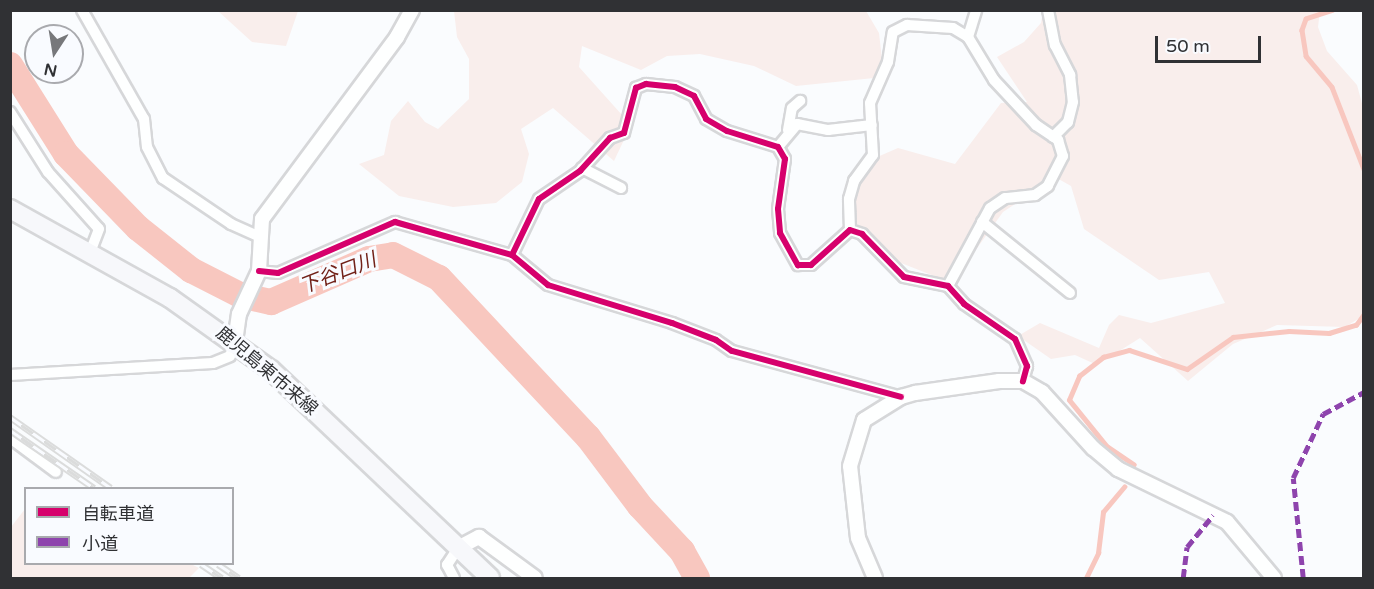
<!DOCTYPE html>
<html>
<head>
<meta charset="utf-8">
<style>
  body { margin:0 }
  #map { position:relative; width:1374px; height:589px; overflow:hidden; background:#fafcfe; font-family:"Varela Round","Noto Sans JP",sans-serif }
  div>[style] { position:absolute }
  [style*='--x'] { left:calc(var(--x)*1px); top:calc(var(--y)*1px); width:calc(var(--w)*1px); rotate:calc(var(--a)*1deg) }
  .green>* { inset:0; background:#f9eeec }
  .stream>* { height:4.5px; margin:-2.25px; padding:0 2.25px; transform-origin:2.25px; border-radius:2.25px; background:#f8c7bf }
  .river>* { height:26px; margin:-13px; padding:0 13px; transform-origin:13px; border-radius:13px; background:#f8c7bf }
  .roads { filter:drop-shadow(2px 0 #d6d7d9) drop-shadow(-2px 0 #d6d7d9) drop-shadow(0 2px #d6d7d9) drop-shadow(0 -2px #d6d7d9) }
  .minor>* { height:10px; margin:-5px; padding:0 5px; transform-origin:5px; border-radius:5px; background:#feffff }
  .tertiary>* { height:14px; margin:-7px; padding:0 7px; transform-origin:7px; border-radius:7px; background:#feffff }
  .primary>* { height:18px; margin:-9px; padding:0 9px; transform-origin:9px; border-radius:9px; background:#f7f8fb }
  .rail>* { height:7px; margin-top:-3.5px; transform-origin:0; background:repeating-linear-gradient(90deg,#f9fbff 0 14px,#dbdcdc 0 28px); box-sizing:border-box; border-block:2px solid #dbdcdc }
  .quiet>* { height:4.5px; margin-top:-2.25px; transform-origin:0; background:repeating-linear-gradient(90deg,#8e44ad 0 9px,transparent 0 13.5px) }
  .cycleway>* { height:6px; margin:-3px; padding:0 3px; transform-origin:3px; border-radius:3px; background:#d6006c }
  span { translate:-50% -50%; white-space:nowrap; text-align:center; line-height:1.15; -webkit-text-stroke:6px #f9fbff; paint-order:stroke }
  .street-label { font-size:18px; color:#303134 }
  .water-label { font-size:20px; color:#722118; font-style:italic }
  .frame { position:absolute; inset:0; border:12px solid #303134; pointer-events:none }
  .legend { position:absolute; left:24px; top:487px; width:210px; height:78px; box-sizing:border-box; background:#f9fbff; border:2px solid #a9aaae; margin:0; padding:8px 10px; list-style:none; font-size:18px; color:#303134 }
  .legend li { display:flex; align-items:center; gap:12px; height:30px }
  .legend b { width:30px; border:2px solid #a9aaae }
  .north { position:absolute; left:24px; top:24px; width:60px; height:60px; box-sizing:border-box; background:#f9fbff; border:2px solid #a9aaae; border-radius:50%; rotate:192deg; font-size:16px; font-weight:700; line-height:24px; text-align:center; color:#303134 }
  .north::after { content:''; display:block; margin:auto; width:21px; height:27px; background:#77787b; clip-path:polygon(50% 0,100% 100%,50% 72%,0 100%) }
  .scale { position:absolute; left:1155px; top:36px; width:106px; height:27px; box-sizing:border-box; border:3px solid #303134; border-top:0; padding-left:8px; font-size:18px; line-height:21px; white-space:nowrap; color:#303134; -webkit-text-stroke:4px #f9fbff; paint-order:stroke }
</style>
</head>
<body>
<div id="map">
  <div class="green">
    <i style="clip-path:polygon(218px 11px,298px 11px,286px 46px,252px 42px)"></i>
    <i style="clip-path:polygon(454px 11px,866px 11px,879px 33px,884px 77px,796px 86px,754px 66px,700px 54px,667px 56px,641px 70px,582px 46px,579px 67px,631px 125px,614px 161px,553px 108px,521px 129px,529px 154px,522px 182px,496px 203px,453px 207px,399px 196px,359px 164px,384px 155px,391px 121px,408px 101px,425px 122px,438px 129px,469px 99px,469px 59px,457px 37px)"></i>
    <i style="clip-path:polygon(1043px 11px,1320px 11px,1318px 27px,1327px 51px,1357px 85px,1363px 107px,1363px 316px,1345px 327px,1277px 325px,1233px 344px,1188px 381px,1140px 338px,1097px 365px,1075px 355px,1051px 359px,1018px 336px,1040px 323px,1099px 348px,1109px 325px,1119px 315px,1151px 323px,1225px 303px,1209px 272px,1159px 280px,1084px 229px,1071px 186px,1055px 177px,1003px 212px,952px 283px,878px 254px,861px 227px,834px 247px,868px 161px,898px 148px,955px 164px,1001px 103px,1027px 102px,997px 57px,1024px 42px,1041px 23px)"></i>
    <i style="clip-path:polygon(25px 509px,26px 564px,191px 564px,199px 568px,189px 578px,11px 578px,11px 527px)"></i>
  </div>
  <div class="stream">
    <i style="--x:1333;--y:10;--w:28;--a:162"></i>
    <i style="--x:1306;--y:19;--w:12;--a:110"></i>
    <i style="--x:1302;--y:30;--w:26;--a:81"></i>
    <i style="--x:1306;--y:56;--w:40;--a:50"></i>
    <i style="--x:1332;--y:87;--w:88;--a:68.7"></i>
    <i style="--x:1134;--y:465;--w:32;--a:-146"></i>
    <i style="--x:1107;--y:447;--w:60;--a:-129"></i>
    <i style="--x:1069;--y:400;--w:26;--a:-67"></i>
    <i style="--x:1079;--y:376;--w:31;--a:-38"></i>
    <i style="--x:1103;--y:357;--w:27;--a:-15"></i>
    <i style="--x:1129;--y:350;--w:61;--a:18.1"></i>
    <i style="--x:1187;--y:369;--w:56;--a:-34.8"></i>
    <i style="--x:1233;--y:337;--w:56;--a:-6.1"></i>
    <i style="--x:1289;--y:331;--w:40;--a:2.9"></i>
    <i style="--x:1329;--y:333;--w:28;--a:-17"></i>
    <i style="--x:1356;--y:325;--w:14;--a:-54"></i>
    <i style="--x:1086;--y:578;--w:28;--a:-64"></i>
    <i style="--x:1098;--y:553;--w:41;--a:-83"></i>
    <i style="--x:1103;--y:512;--w:33;--a:-50"></i>
  </div>
  <div class="river">
    <i style="--x:10;--y:65;--w:105;--a:57.8"></i>
    <i style="--x:66;--y:154;--w:103;--a:45.8"></i>
    <i style="--x:138;--y:228;--w:68;--a:38.4"></i>
    <i style="--x:191;--y:270;--w:55;--a:27"></i>
    <i style="--x:240;--y:295;--w:32;--a:13"></i>
    <i style="--x:271;--y:302;--w:107;--a:-23.7"></i>
    <i style="--x:369;--y:259;--w:24;--a:-9"></i>
    <i style="--x:393;--y:255;--w:51;--a:26.6"></i>
    <i style="--x:439;--y:278;--w:218;--a:46.9"></i>
    <i style="--x:588;--y:437;--w:86;--a:53"></i>
    <i style="--x:640;--y:506;--w:62;--a:47"></i>
    <i style="--x:682;--y:551;--w:31;--a:61"></i>
  </div>
  <div class="roads">
    <div class="minor">
      <i style="--x:82;--y:10;--w:125;--a:60.4"></i>
      <i style="--x:144;--y:119;--w:28;--a:84"></i>
      <i style="--x:147;--y:147;--w:35;--a:63"></i>
      <i style="--x:163;--y:178;--w:82;--a:34.1"></i>
      <i style="--x:231;--y:224;--w:30;--a:24"></i>
      <i style="--x:1048;--y:10;--w:36;--a:79"></i>
      <i style="--x:1055;--y:45;--w:34;--a:63"></i>
      <i style="--x:1070;--y:75;--w:27;--a:84"></i>
      <i style="--x:1073;--y:102;--w:21;--a:104"></i>
      <i style="--x:1068;--y:122;--w:21;--a:135"></i>
      <i style="--x:968;--y:37;--w:28;--a:-73"></i>
      <i style="--x:10;--y:112;--w:71;--a:57.7"></i>
      <i style="--x:48;--y:172;--w:76;--a:48.2"></i>
      <i style="--x:99;--y:229;--w:25;--a:111"></i>
      <i style="--x:788;--y:130;--w:22;--a:-80"></i>
      <i style="--x:792;--y:108;--w:11;--a:-41"></i>
      <i style="--x:778;--y:147;--w:30;--a:-50"></i>
      <i style="--x:797;--y:124;--w:32;--a:11"></i>
      <i style="--x:828;--y:130;--w:44;--a:-6.5"></i>
      <i style="--x:582;--y:168;--w:44;--a:27.1"></i>
      <i style="--x:982;--y:222;--w:113;--a:38.9"></i>
      <i style="--x:850;--y:230;--w:31;--a:-92"></i>
      <i style="--x:849;--y:199;--w:19;--a:-74"></i>
      <i style="--x:854;--y:181;--w:32;--a:-54"></i>
      <i style="--x:873;--y:155;--w:52;--a:-93.3"></i>
      <i style="--x:870;--y:103;--w:45;--a:-66.3"></i>
      <i style="--x:888;--y:62;--w:30;--a:-81"></i>
      <i style="--x:893;--y:32;--w:16;--a:-27"></i>
      <i style="--x:907;--y:25;--w:46;--a:3.7"></i>
      <i style="--x:953;--y:28;--w:17;--a:31"></i>
      <i style="--x:968;--y:37;--w:50;--a:58.8"></i>
      <i style="--x:994;--y:80;--w:62;--a:47"></i>
      <i style="--x:1036;--y:125;--w:27;--a:34"></i>
      <i style="--x:1058;--y:140;--w:17;--a:73"></i>
      <i style="--x:1063;--y:156;--w:34;--a:117"></i>
      <i style="--x:1048;--y:186;--w:16;--a:145"></i>
      <i style="--x:1035;--y:195;--w:30;--a:174"></i>
      <i style="--x:1005;--y:198;--w:18;--a:146"></i>
      <i style="--x:990;--y:208;--w:89;--a:118.3"></i>
      <i style="--x:512;--y:255;--w:62;--a:-64.3"></i>
      <i style="--x:539;--y:199;--w:50;--a:-34.3"></i>
      <i style="--x:580;--y:171;--w:45;--a:-47.7"></i>
      <i style="--x:610;--y:138;--w:15;--a:-20"></i>
      <i style="--x:624;--y:133;--w:47;--a:-75.1"></i>
      <i style="--x:636;--y:88;--w:11;--a:-22"></i>
      <i style="--x:646;--y:84;--w:29;--a:6"></i>
      <i style="--x:675;--y:87;--w:21;--a:25"></i>
      <i style="--x:694;--y:96;--w:26;--a:62"></i>
      <i style="--x:706;--y:119;--w:24;--a:30"></i>
      <i style="--x:727;--y:131;--w:53;--a:17.4"></i>
      <i style="--x:778;--y:147;--w:14;--a:60"></i>
      <i style="--x:785;--y:159;--w:50;--a:98"></i>
      <i style="--x:778;--y:209;--w:24;--a:85"></i>
      <i style="--x:780;--y:233;--w:37;--a:61"></i>
      <i style="--x:798;--y:265;--w:13;--a:0"></i>
      <i style="--x:811;--y:265;--w:52;--a:-41.9"></i>
      <i style="--x:850;--y:230;--w:13;--a:18"></i>
      <i style="--x:862;--y:234;--w:60;--a:45.7"></i>
      <i style="--x:904;--y:277;--w:45;--a:11.6"></i>
      <i style="--x:948;--y:286;--w:24;--a:48"></i>
      <i style="--x:964;--y:304;--w:62;--a:34.5"></i>
      <i style="--x:1015;--y:339;--w:30;--a:66"></i>
      <i style="--x:1027;--y:366;--w:16;--a:105"></i>
      <i style="--x:259;--y:271;--w:19;--a:6"></i>
      <i style="--x:278;--y:273;--w:128;--a:-23.6"></i>
      <i style="--x:395;--y:222;--w:122;--a:15.8"></i>
      <i style="--x:512;--y:255;--w:47;--a:39.8"></i>
      <i style="--x:548;--y:285;--w:130;--a:17"></i>
      <i style="--x:672;--y:323;--w:47;--a:21.1"></i>
      <i style="--x:716;--y:340;--w:19;--a:35"></i>
      <i style="--x:732;--y:351;--w:175;--a:15.2"></i>
      <i style="--x:10;--y:375;--w:203;--a:-3.4"></i>
      <i style="--x:213;--y:363;--w:18;--a:-22"></i>
      <i style="--x:230;--y:356;--w:15;--a:-70"></i>
      <i style="--x:10;--y:438;--w:57;--a:36.5"></i>
      <i style="--x:454;--y:578;--w:15;--a:-118"></i>
      <i style="--x:447;--y:565;--w:20;--a:-57"></i>
    </div>
    <div class="tertiary">
      <i style="--x:235;--y:342;--w:28;--a:-82"></i>
      <i style="--x:239;--y:314;--w:47;--a:-65.1"></i>
      <i style="--x:259;--y:271;--w:52;--a:-86.7"></i>
      <i style="--x:262;--y:219;--w:227;--a:-53.4"></i>
      <i style="--x:397;--y:37;--w:31;--a:-61"></i>
      <i style="--x:458;--y:548;--w:24;--a:-28"></i>
      <i style="--x:479;--y:537;--w:69;--a:36.2"></i>
      <i style="--x:875;--y:578;--w:43;--a:-113"></i>
      <i style="--x:858;--y:538;--w:72;--a:-96.3"></i>
      <i style="--x:850;--y:466;--w:48;--a:-73.1"></i>
      <i style="--x:864;--y:420;--w:44;--a:-31.9"></i>
      <i style="--x:901;--y:397;--w:15;--a:-16"></i>
      <i style="--x:915;--y:393;--w:85;--a:-8.1"></i>
      <i style="--x:999;--y:381;--w:24;--a:0"></i>
      <i style="--x:1023;--y:381;--w:22;--a:30"></i>
      <i style="--x:1042;--y:392;--w:76;--a:47.7"></i>
      <i style="--x:1093;--y:448;--w:33;--a:40"></i>
      <i style="--x:1118;--y:469;--w:121;--a:25.9"></i>
      <i style="--x:1227;--y:522;--w:73;--a:50"></i>
    </div>
    <div class="primary">
      <i style="--x:10;--y:209;--w:183;--a:29.1"></i>
      <i style="--x:170;--y:298;--w:124;--a:35.5"></i>
      <i style="--x:271;--y:370;--w:302;--a:43.5"></i>
    </div>
  </div>
  <div class="rail">
    <i style="--x:10;--y:417;--w:123;--a:35.1"></i>
    <i style="--x:10;--y:430;--w:102;--a:34.6"></i>
    <i style="--x:201;--y:564;--w:25;--a:34"></i>
    <i style="--x:218;--y:564;--w:25;--a:34"></i>
  </div>
  <div class="quiet">
    <i style="--x:1183;--y:578;--w:31;--a:-83"></i>
    <i style="--x:1187;--y:547;--w:41;--a:-50.9"></i>
    <i style="--x:1303;--y:578;--w:100;--a:-95.7"></i>
    <i style="--x:1293;--y:478;--w:71;--a:-64.9"></i>
    <i style="--x:1323;--y:414;--w:47;--a:-28.2"></i>
  </div>
  <div class="cycleway">
    <i style="--x:512;--y:255;--w:62;--a:-64.3"></i>
    <i style="--x:539;--y:199;--w:50;--a:-34.3"></i>
    <i style="--x:580;--y:171;--w:45;--a:-47.7"></i>
    <i style="--x:610;--y:138;--w:15;--a:-20"></i>
    <i style="--x:624;--y:133;--w:47;--a:-75.1"></i>
    <i style="--x:636;--y:88;--w:11;--a:-22"></i>
    <i style="--x:646;--y:84;--w:29;--a:6"></i>
    <i style="--x:675;--y:87;--w:21;--a:25"></i>
    <i style="--x:694;--y:96;--w:26;--a:62"></i>
    <i style="--x:706;--y:119;--w:24;--a:30"></i>
    <i style="--x:727;--y:131;--w:53;--a:17.4"></i>
    <i style="--x:778;--y:147;--w:14;--a:60"></i>
    <i style="--x:785;--y:159;--w:50;--a:98"></i>
    <i style="--x:778;--y:209;--w:24;--a:85"></i>
    <i style="--x:780;--y:233;--w:37;--a:61"></i>
    <i style="--x:798;--y:265;--w:13;--a:0"></i>
    <i style="--x:811;--y:265;--w:52;--a:-41.9"></i>
    <i style="--x:850;--y:230;--w:13;--a:18"></i>
    <i style="--x:862;--y:234;--w:60;--a:45.7"></i>
    <i style="--x:904;--y:277;--w:45;--a:11.6"></i>
    <i style="--x:948;--y:286;--w:24;--a:48"></i>
    <i style="--x:964;--y:304;--w:62;--a:34.5"></i>
    <i style="--x:1015;--y:339;--w:30;--a:66"></i>
    <i style="--x:1027;--y:366;--w:16;--a:105"></i>
    <i style="--x:259;--y:271;--w:19;--a:6"></i>
    <i style="--x:278;--y:273;--w:128;--a:-23.6"></i>
    <i style="--x:395;--y:222;--w:122;--a:15.8"></i>
    <i style="--x:512;--y:255;--w:47;--a:39.8"></i>
    <i style="--x:548;--y:285;--w:130;--a:17"></i>
    <i style="--x:672;--y:323;--w:47;--a:21.1"></i>
    <i style="--x:716;--y:340;--w:19;--a:35"></i>
    <i style="--x:732;--y:351;--w:175;--a:15.2"></i>
  </div>
  <div class="street-label">
    <span style="left:267px;top:371px;rotate:40deg">鹿児島東市来線</span>
  </div>
  <div class="water-label">
    <span style="left:338px;top:274px;rotate:-21deg">下谷口川</span>
  </div>
  <div class="frame"></div>
  <ul class="legend">
  <li><b style="height:8px;background:#d6006c"></b>自転車道</li>
  <li><b style="height:8px;background:#8e44ad"></b>小道</li>
  </ul>
  <div class="north">N</div>
  <div class="scale">50 m</div>
</div>
</body>
</html>
